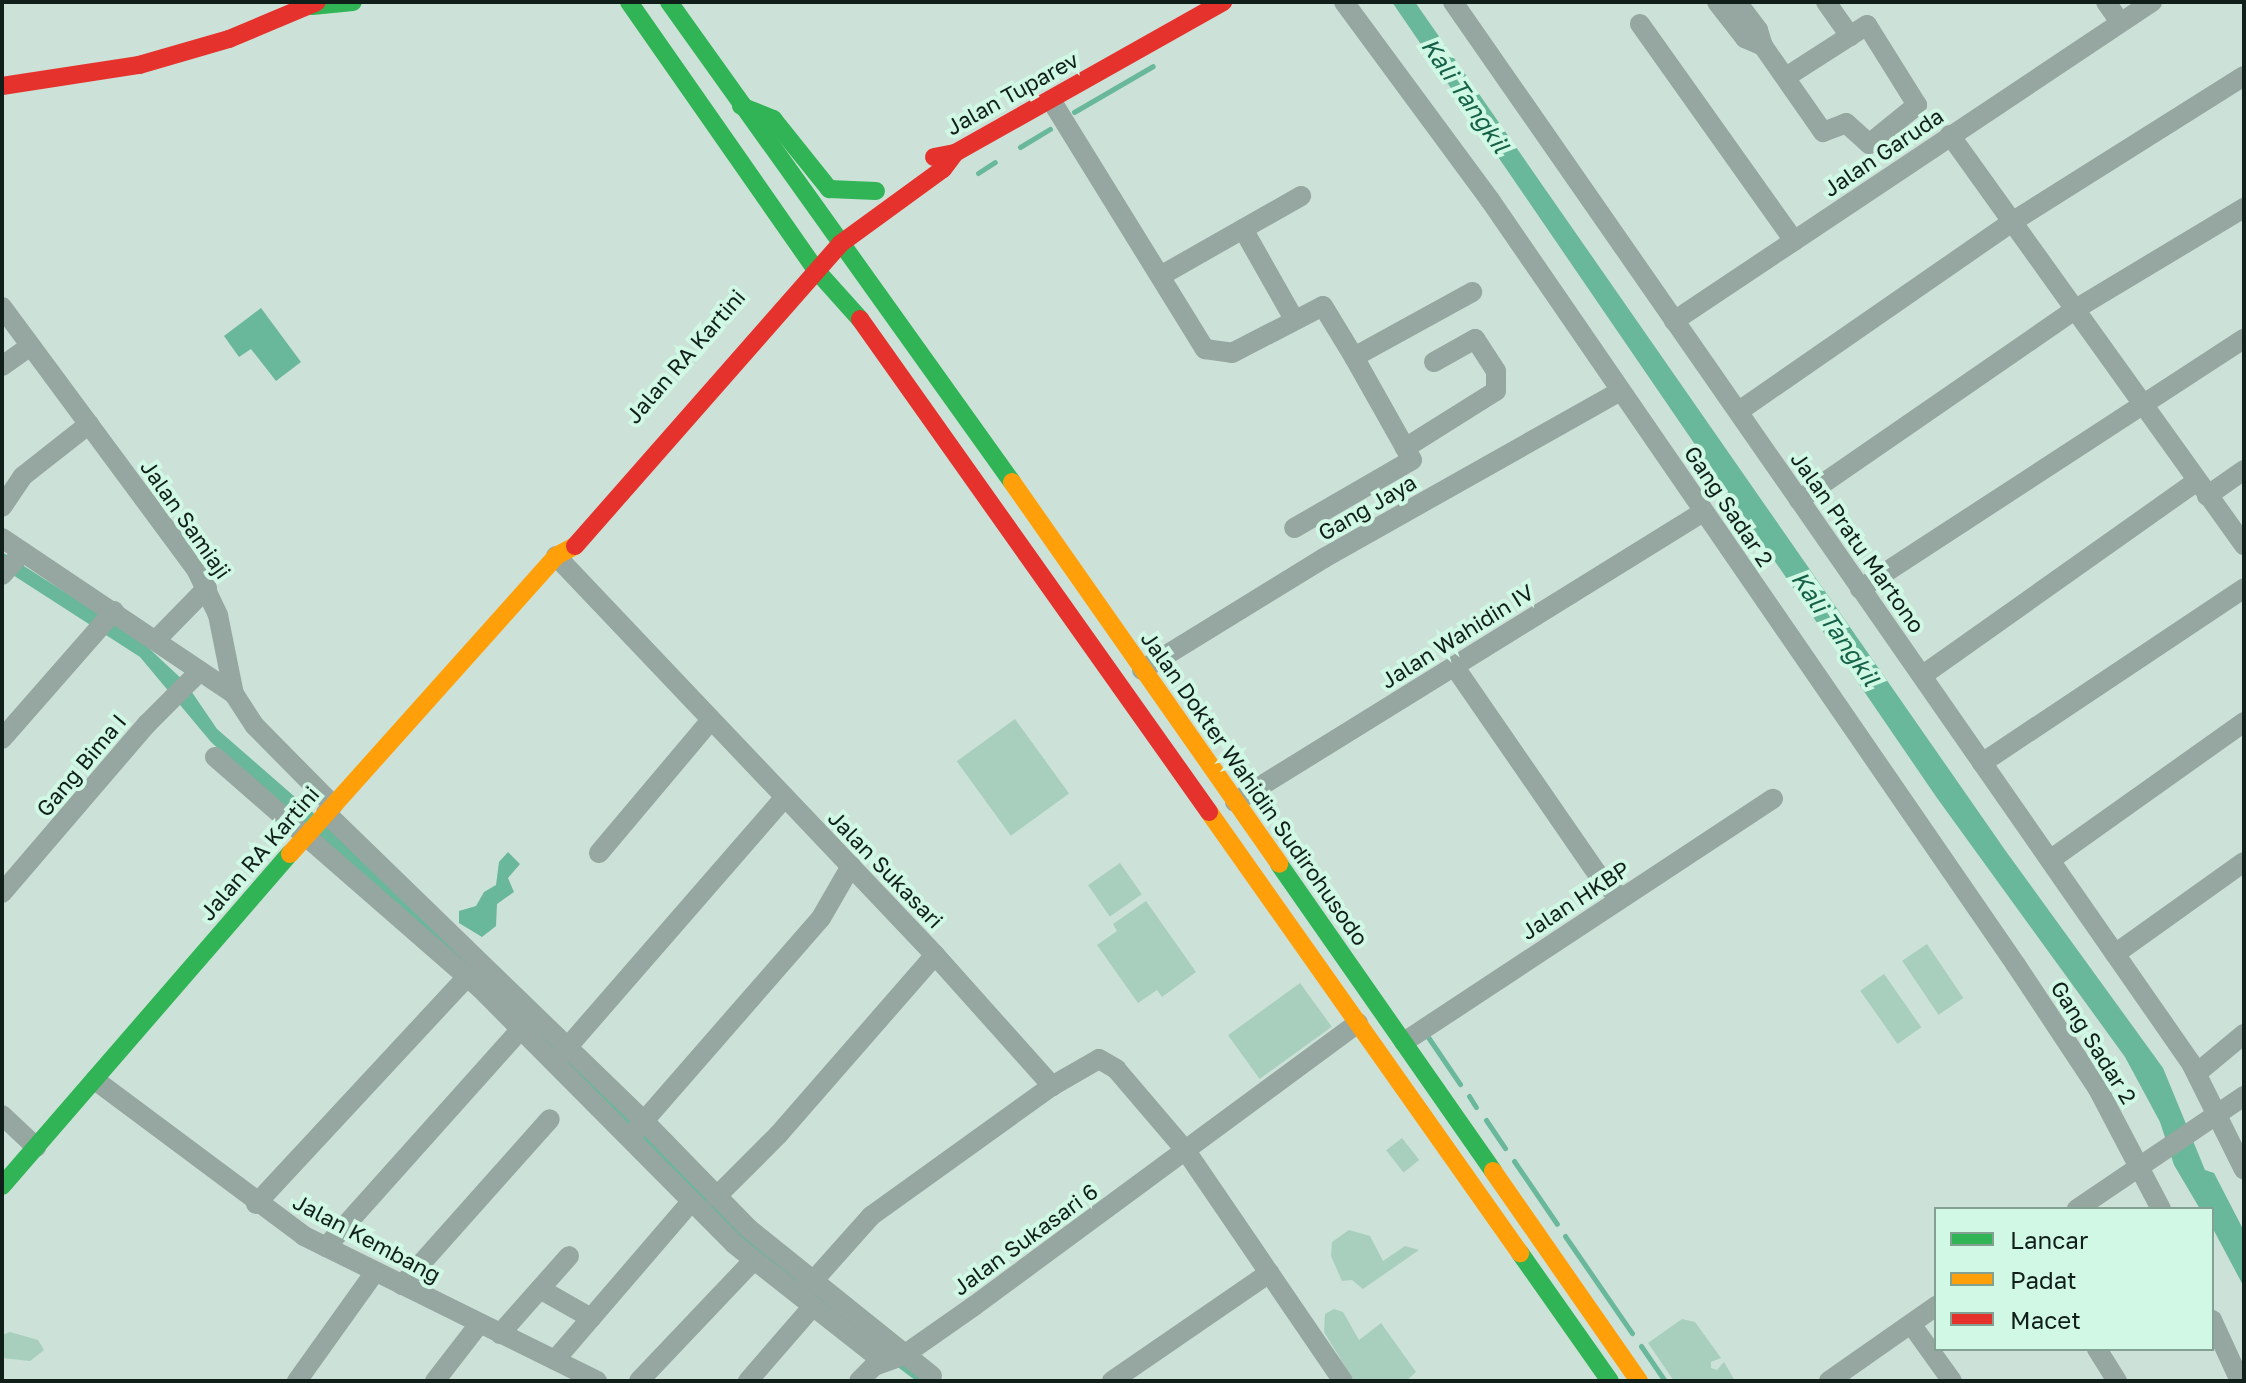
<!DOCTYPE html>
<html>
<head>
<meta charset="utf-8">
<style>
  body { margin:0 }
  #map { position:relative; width:2246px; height:1383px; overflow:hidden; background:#cce1d7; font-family:"Golos Text",sans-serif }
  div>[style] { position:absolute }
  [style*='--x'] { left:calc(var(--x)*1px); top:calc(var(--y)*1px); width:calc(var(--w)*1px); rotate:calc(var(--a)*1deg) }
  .green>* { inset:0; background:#a8cfbe; transform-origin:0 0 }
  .water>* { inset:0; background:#6ab89b }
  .stream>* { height:5px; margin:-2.5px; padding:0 2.5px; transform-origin:2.5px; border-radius:2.5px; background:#6ab89b }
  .street>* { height:20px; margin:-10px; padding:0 10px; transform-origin:10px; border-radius:10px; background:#96a6a0 }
  .fast>* { height:18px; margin:-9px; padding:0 9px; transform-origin:9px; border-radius:9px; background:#30b455 }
  .slow>* { height:18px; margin:-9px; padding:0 9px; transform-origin:9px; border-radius:9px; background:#ff9f0a }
  .jam>* { height:18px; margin:-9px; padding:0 9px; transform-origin:9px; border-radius:9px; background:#e5322d }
  span { translate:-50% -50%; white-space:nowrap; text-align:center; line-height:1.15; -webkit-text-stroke:8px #d0f8e5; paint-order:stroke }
  .street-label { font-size:22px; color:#101f19 }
  .water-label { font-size:24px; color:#146148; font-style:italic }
  .frame { position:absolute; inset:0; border:4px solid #101f19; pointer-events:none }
  .legend { position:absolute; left:1934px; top:1207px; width:280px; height:144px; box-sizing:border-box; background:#d0f8e5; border:2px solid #83a193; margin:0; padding:10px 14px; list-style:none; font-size:24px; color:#101f19 }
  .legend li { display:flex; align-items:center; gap:16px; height:40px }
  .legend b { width:40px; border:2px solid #83a193 }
</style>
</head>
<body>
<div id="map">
  <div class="green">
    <i style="left:1015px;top:719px;width:92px;height:72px;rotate:54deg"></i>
    <i style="left:1120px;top:863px;width:38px;height:39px;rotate:55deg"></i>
    <i style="clip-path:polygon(1146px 901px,1196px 972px,1162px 997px,1157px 990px,1138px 1003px,1097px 945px,1117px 931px,1113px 924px)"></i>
    <i style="left:1927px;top:944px;width:65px;height:30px;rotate:56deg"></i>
    <i style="left:1884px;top:974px;width:65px;height:29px;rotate:55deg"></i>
    <i style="left:1300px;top:983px;width:54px;height:89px;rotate:54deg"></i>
    <i style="left:1402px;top:1138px;width:28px;height:20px;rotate:52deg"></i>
    <i style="clip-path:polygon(1349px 1230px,1370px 1236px,1383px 1261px,1405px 1246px,1419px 1250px,1363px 1289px,1352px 1280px,1342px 1281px,1331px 1256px,1332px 1242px)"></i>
    <i style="clip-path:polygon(1334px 1309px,1343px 1312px,1359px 1340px,1381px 1323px,1416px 1372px,1406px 1381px,1354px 1381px,1324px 1332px,1325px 1314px)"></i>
    <i style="clip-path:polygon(1682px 1319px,1695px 1322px,1721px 1358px,1711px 1362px,1711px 1368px,1717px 1370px,1724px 1362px,1735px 1381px,1674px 1381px,1648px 1343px)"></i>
    <i style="clip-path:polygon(10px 1332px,38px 1340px,44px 1350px,30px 1361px,2px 1358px,2px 1335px)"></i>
  </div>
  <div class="water">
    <i style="clip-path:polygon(1392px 2px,1415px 2px,2005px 850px,2163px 1068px,2205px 1170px,2214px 1173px,2244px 1231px,2244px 1287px,2212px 1227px,2212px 1209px,2200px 1209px,2174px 1165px,2160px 1122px,2125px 1057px,1937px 798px)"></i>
    <i style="clip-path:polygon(261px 308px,301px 362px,276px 381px,251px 349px,239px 357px,224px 336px)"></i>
    <i style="clip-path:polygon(2px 552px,140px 640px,185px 682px,217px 729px,334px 831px,580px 1067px,934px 1381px,916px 1381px,798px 1291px,211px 742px,140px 657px,2px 568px)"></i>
    <i style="clip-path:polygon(508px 852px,520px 864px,508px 878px,514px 892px,497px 904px,496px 926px,482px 937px,459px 923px,459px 911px,476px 906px,484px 892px,496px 885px,499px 862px)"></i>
  </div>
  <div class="stream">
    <i style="--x:1074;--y:112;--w:91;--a:-30.2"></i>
    <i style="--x:1020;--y:147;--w:35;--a:-31"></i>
    <i style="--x:978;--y:173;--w:20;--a:-33"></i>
    <i style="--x:1428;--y:1037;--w:57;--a:55.8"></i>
    <i style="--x:1469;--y:1096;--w:13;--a:58"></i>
    <i style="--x:1486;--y:1120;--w:34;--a:56"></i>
    <i style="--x:1514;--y:1161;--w:76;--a:55.7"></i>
    <i style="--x:1565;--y:1236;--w:118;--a:55.4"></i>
    <i style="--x:1641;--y:1346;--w:42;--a:55.6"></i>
  </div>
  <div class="street">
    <i style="--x:1344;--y:2;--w:246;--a:53.6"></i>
    <i style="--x:1490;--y:200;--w:928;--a:55.49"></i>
    <i style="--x:2016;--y:965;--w:149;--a:56.5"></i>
    <i style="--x:2098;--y:1089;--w:136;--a:62.3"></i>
    <i style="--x:1453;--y:2;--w:1292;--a:55.18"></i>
    <i style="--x:2191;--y:1063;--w:119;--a:63.6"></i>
    <i style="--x:1717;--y:2;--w:46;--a:52.1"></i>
    <i style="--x:1745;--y:38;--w:20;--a:24"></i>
    <i style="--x:1737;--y:2;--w:35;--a:53"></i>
    <i style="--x:1758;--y:30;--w:17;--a:73"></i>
    <i style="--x:1763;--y:46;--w:105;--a:55.1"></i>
    <i style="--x:1823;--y:132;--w:25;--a:-21"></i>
    <i style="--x:1846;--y:123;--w:31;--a:42"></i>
    <i style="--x:1869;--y:144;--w:62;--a:-39.1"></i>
    <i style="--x:1917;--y:105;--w:94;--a:-122"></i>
    <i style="--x:1867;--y:25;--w:96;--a:147.3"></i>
    <i style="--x:1826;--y:2;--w:42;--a:54.8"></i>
    <i style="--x:2106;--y:2;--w:24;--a:55"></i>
    <i style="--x:1640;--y:24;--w:266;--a:54.6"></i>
    <i style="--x:1051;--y:100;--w:293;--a:58.3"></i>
    <i style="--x:1205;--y:349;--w:27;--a:8"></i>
    <i style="--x:1232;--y:353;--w:102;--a:-27.3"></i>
    <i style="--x:1323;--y:306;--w:60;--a:58.7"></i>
    <i style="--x:1354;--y:357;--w:118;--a:60.6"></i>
    <i style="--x:1412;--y:460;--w:136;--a:150"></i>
    <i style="--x:1950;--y:135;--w:505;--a:54.36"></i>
    <i style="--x:1243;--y:229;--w:103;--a:60.5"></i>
    <i style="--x:1162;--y:275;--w:160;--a:-29.6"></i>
    <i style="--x:2;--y:307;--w:326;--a:53.5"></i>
    <i style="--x:196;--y:569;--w:51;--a:64.4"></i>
    <i style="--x:218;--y:615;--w:81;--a:78.6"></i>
    <i style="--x:234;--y:694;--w:38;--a:57"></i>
    <i style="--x:255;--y:726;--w:111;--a:45.4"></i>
    <i style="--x:1674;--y:321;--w:575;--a:-33.72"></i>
    <i style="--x:1354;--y:357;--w:135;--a:-28.8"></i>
    <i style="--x:2;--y:366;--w:35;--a:-35"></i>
    <i style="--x:1739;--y:411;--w:332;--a:-34.7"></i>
    <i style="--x:2012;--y:222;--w:274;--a:-32.2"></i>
    <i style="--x:1405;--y:448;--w:107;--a:-32.1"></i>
    <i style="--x:1496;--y:391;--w:20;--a:-90"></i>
    <i style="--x:1496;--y:371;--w:38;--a:-123"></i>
    <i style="--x:1475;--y:339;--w:47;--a:150.7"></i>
    <i style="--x:2207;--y:496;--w:45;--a:-35.1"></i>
    <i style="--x:1799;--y:500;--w:334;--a:-34.6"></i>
    <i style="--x:2074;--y:310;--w:198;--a:-31"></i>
    <i style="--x:2;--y:507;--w:37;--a:-56"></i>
    <i style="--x:23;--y:476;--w:84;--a:-38.2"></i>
    <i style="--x:2;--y:538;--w:280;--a:33.9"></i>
    <i style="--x:556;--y:556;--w:550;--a:46.47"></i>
    <i style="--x:935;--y:955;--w:176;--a:48.2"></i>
    <i style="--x:1052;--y:1086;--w:54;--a:-29.9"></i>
    <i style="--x:1099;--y:1059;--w:20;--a:30"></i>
    <i style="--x:1116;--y:1069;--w:108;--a:49.5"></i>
    <i style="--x:1186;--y:1151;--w:278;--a:55.7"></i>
    <i style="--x:2;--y:575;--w:31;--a:-48"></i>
    <i style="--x:1860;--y:589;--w:458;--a:-33.1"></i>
    <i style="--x:156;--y:640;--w:73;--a:-45.6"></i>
    <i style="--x:1454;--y:666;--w:267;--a:55.4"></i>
    <i style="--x:1606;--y:886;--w:19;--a:35"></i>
    <i style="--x:1142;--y:670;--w:214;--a:-31.6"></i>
    <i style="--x:1324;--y:558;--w:340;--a:-29.4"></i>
    <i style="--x:1923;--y:675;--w:334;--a:-35.3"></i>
    <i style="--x:2;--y:739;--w:170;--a:-48.8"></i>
    <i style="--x:215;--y:757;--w:353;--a:41.1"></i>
    <i style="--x:481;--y:989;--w:359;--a:45.2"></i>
    <i style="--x:734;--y:1244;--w:191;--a:38.2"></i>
    <i style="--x:1982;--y:763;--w:315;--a:-33.7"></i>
    <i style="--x:1235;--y:802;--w:551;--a:-31.78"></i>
    <i style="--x:326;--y:813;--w:443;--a:44.1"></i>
    <i style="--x:644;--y:1121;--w:13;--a:129"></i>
    <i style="--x:599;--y:853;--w:172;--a:-49.9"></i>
    <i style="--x:2050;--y:860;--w:238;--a:-35.4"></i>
    <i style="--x:851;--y:866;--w:60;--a:120"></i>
    <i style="--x:821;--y:918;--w:269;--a:131.1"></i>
    <i style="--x:644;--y:1121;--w:149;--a:45.8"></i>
    <i style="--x:748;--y:1228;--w:236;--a:38.8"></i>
    <i style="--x:2;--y:893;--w:223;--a:-49.4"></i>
    <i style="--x:147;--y:724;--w:75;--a:-45"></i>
    <i style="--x:2115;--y:954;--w:158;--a:-35.5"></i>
    <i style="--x:1404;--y:1042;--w:442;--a:-33.4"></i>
    <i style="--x:559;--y:1057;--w:344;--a:-49"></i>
    <i style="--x:2197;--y:1073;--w:61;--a:-39.7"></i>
    <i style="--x:95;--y:1080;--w:261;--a:36.7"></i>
    <i style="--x:304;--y:1236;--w:327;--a:26.3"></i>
    <i style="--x:2;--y:1115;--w:47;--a:43.3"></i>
    <i style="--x:716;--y:1197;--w:88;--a:-45"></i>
    <i style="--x:778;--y:1135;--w:239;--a:-48.9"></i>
    <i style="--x:256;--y:1204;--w:310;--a:-47.1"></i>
    <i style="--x:2077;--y:1209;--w:202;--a:-34.1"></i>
    <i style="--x:326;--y:1247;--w:292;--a:-48.2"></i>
    <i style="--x:402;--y:1285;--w:222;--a:-48.3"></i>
    <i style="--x:540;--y:1289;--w:59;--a:29.6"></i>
    <i style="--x:806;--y:1289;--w:98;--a:-48.3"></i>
    <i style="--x:871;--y:1216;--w:223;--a:-35.7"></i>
    <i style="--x:2212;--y:1320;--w:67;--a:65.3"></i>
    <i style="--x:1911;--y:1324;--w:70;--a:54.3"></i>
    <i style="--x:500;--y:1334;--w:104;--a:-48.5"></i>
    <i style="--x:2097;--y:1349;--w:38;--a:58"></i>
    <i style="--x:555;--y:1360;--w:207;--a:-49.3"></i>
    <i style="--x:297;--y:1381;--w:134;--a:-54.4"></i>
    <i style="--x:435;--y:1381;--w:72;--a:-52.3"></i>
    <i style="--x:639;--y:1381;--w:167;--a:-46.5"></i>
    <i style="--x:748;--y:1381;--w:98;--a:-49.1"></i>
    <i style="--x:859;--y:1381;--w:21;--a:-45"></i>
    <i style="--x:874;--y:1366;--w:32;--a:-20"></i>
    <i style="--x:904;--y:1355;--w:85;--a:-35"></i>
    <i style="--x:974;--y:1306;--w:477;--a:-36.4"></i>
    <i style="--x:1112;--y:1381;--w:191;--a:-34.5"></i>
    <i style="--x:1829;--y:1381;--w:131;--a:-35"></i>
  </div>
  <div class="fast">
    <i style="--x:629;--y:2;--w:327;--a:55.1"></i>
    <i style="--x:816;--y:270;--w:66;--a:48.1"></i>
    <i style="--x:669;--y:2;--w:590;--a:54.45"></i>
    <i style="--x:312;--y:6;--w:41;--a:-5.6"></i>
    <i style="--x:741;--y:106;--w:35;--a:22"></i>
    <i style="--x:773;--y:119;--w:90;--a:51.3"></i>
    <i style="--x:829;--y:189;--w:47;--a:2.4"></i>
    <i style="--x:1279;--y:864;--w:374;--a:55.1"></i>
    <i style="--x:2;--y:1186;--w:440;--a:-49.1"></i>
    <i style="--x:1520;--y:1253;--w:156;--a:54.9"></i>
  </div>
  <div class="slow">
    <i style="--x:1012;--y:482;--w:466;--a:55"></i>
    <i style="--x:1209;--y:812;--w:540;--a:54.81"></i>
    <i style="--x:290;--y:854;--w:399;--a:-48.2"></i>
    <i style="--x:556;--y:556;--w:21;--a:-28"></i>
    <i style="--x:1493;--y:1171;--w:256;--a:55.2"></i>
  </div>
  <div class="jam">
    <i style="--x:2;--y:86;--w:139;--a:-8.7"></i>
    <i style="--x:139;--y:65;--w:94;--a:-16.1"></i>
    <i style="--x:229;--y:39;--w:95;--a:-22.8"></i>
    <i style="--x:934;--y:157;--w:21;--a:-11"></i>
    <i style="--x:955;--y:153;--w:308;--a:-29.4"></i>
    <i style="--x:860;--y:319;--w:604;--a:54.7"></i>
    <i style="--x:575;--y:546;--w:402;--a:-48.7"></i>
    <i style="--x:840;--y:244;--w:127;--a:-36.1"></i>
    <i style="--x:943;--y:169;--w:20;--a:-53"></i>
  </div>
  <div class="street-label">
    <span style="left:1012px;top:93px;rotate:-29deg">Jalan Tuparev</span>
    <span style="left:1883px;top:152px;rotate:-34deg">Jalan Garuda</span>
    <span style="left:685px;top:356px;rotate:-49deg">Jalan RA Kartini</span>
    <span style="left:1729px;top:506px;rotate:56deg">Gang Sadar 2</span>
    <span style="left:1367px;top:507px;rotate:-30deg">Gang Jaya</span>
    <span style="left:186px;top:519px;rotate:55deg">Jalan Samiaji</span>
    <span style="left:1858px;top:542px;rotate:55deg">Jalan Pratu Martono</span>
    <span style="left:1457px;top:636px;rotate:-32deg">Jalan Wahidin IV</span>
    <span style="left:81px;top:765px;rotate:-50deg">Gang Bima I</span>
    <span style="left:1255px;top:788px;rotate:55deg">Jalan Dokter Wahidin Sudirohusodo</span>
    <span style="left:259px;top:853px;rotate:-49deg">Jalan RA Kartini</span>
    <span style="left:886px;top:869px;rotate:46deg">Jalan Sukasari</span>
    <span style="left:1575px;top:900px;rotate:-33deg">Jalan HKBP</span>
    <span style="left:2094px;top:1042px;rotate:58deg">Gang Sadar 2</span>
    <span style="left:367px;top:1238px;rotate:28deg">Jalan Kembang</span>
    <span style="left:1025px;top:1239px;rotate:-36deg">Jalan Sukasari 6</span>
  </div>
  <div class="water-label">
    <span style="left:1466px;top:95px;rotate:55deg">Kali Tangkil</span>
    <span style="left:1836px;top:628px;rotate:55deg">Kali Tangkil</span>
  </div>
  <div class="frame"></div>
  <ul class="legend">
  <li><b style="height:10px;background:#30b455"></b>Lancar</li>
  <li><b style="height:10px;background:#ff9f0a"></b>Padat</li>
  <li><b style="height:10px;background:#e5322d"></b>Macet</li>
  </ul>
</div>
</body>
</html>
